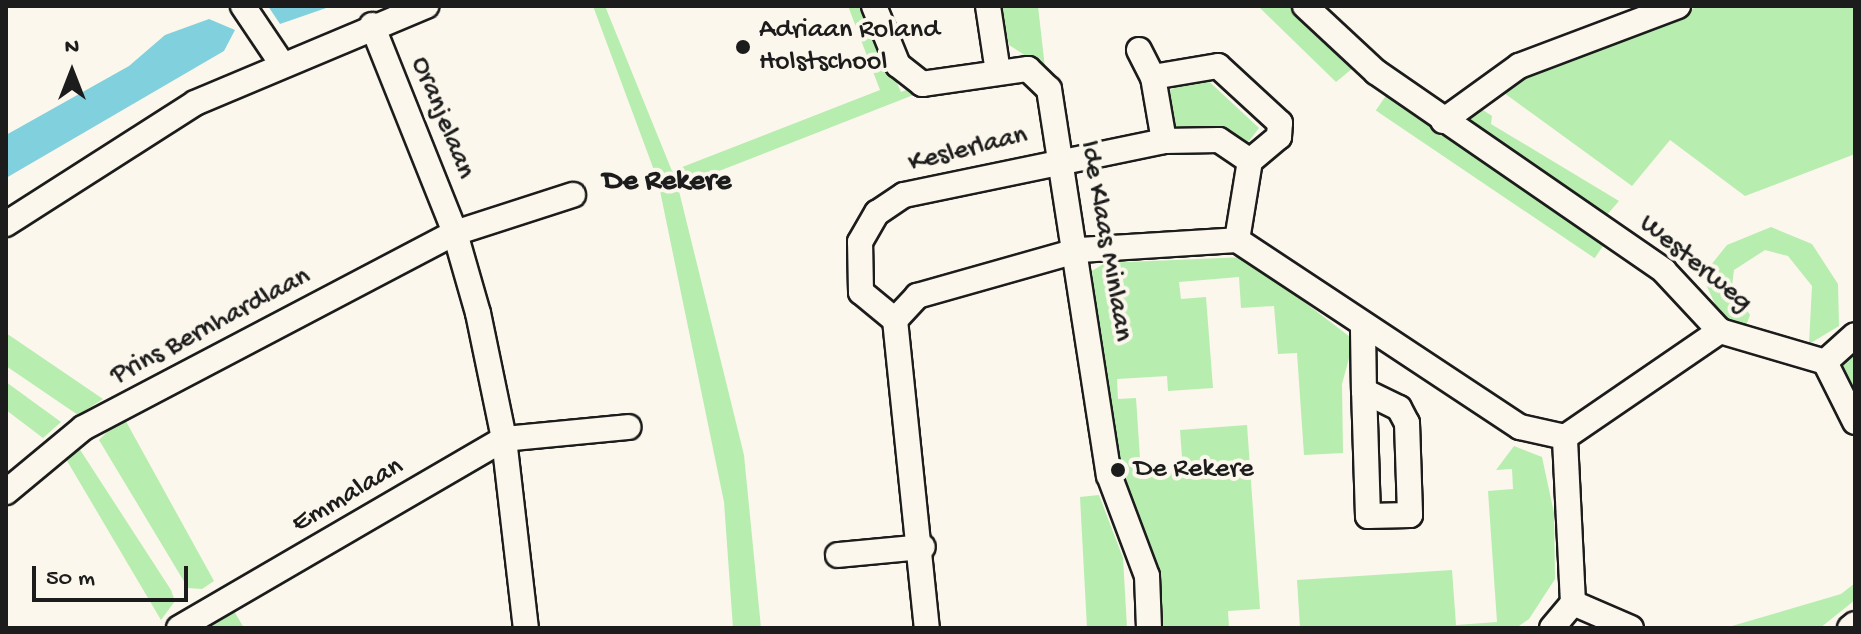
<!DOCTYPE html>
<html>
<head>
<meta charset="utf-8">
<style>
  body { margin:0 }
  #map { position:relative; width:1861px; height:634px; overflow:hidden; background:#fbf7ec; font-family:"Gochi Hand",sans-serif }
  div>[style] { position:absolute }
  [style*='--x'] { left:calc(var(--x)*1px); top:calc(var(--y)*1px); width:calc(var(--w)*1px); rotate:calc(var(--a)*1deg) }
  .green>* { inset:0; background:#b7edaf; transform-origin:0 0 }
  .water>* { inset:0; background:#81d0dd }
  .roads { filter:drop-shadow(2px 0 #1c1c1c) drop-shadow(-2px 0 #1c1c1c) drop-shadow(0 2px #1c1c1c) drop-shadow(0 -2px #1c1c1c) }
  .street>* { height:24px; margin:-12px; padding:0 12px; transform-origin:12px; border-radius:12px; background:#fbf7ec }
  .dots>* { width:22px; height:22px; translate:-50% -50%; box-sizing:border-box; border:4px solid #fbf7ec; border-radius:50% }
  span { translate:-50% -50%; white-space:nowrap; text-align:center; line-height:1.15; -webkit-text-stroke:8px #fbf7ec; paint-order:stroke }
  .poi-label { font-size:28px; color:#1c1c1c }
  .left { translate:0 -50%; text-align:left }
  .street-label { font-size:28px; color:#1c1c1c }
  .neighbourhood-label { font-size:30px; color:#1c1c1c; font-weight:700 }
  .frame { position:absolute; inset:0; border:8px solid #1c1c1c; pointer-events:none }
  .north { position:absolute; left:32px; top:32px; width:80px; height:80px; -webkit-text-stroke:6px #fbf7ec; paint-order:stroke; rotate:0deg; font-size:22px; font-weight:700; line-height:32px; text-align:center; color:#1c1c1c }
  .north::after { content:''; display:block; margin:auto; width:28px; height:36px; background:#1c1c1c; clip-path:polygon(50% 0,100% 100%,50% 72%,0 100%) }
  .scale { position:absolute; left:32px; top:566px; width:156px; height:36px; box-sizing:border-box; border:4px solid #1c1c1c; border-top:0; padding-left:10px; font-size:24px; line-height:28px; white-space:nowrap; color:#1c1c1c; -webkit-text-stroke:6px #fbf7ec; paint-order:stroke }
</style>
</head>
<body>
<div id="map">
  <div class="green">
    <i style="clip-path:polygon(593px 6px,605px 6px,672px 171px,880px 90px,848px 6px,862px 6px,901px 92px,919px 85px,921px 92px,678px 187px,744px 455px,761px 628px,733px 628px,724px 502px,658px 181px)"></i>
    <i style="clip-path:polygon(1000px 6px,1038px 6px,1045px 68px,1009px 45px)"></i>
    <i style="clip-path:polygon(1258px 6px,1288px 6px,1353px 68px,1336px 82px)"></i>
    <i style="clip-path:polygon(1699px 6px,1855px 6px,1855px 154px,1745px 196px,1670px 140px,1632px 186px,1500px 90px)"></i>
    <i style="clip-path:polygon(1202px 75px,1259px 128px,1246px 145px,1174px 133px,1164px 93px)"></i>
    <i style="left:1387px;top:94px;width:264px;height:20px;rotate:34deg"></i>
    <i style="clip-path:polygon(1477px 106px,1492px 116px,1491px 124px,1619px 201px,1605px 217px,1468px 123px)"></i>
    <i style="clip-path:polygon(1771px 227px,1812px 244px,1838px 284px,1839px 326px,1809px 344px,1812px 286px,1788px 256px,1765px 250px,1734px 270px,1732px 286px,1750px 315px,1744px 331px,1723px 321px,1702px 276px,1727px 245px)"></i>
    <i style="clip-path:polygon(1245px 257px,1354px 340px,1342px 384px,1343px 453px,1304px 455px,1297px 353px,1278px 354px,1274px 306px,1241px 308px,1239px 277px,1179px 282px,1181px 299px,1206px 297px,1213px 388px,1168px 391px,1167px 376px,1117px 379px,1118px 399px,1136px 398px,1141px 473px,1183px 471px,1180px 430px,1247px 425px,1260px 609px,1228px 611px,1229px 628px,1148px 628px,1108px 441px,1092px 271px,1105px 263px)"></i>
    <i style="clip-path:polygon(6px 333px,103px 399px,78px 415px,6px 366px)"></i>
    <i style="clip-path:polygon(1855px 346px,1855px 402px,1839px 370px,1841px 355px)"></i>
    <i style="clip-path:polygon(6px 382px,61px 422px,43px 438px,6px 410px)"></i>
    <i style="clip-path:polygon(123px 416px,214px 581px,202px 589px,188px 588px,99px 440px)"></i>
    <i style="clip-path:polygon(77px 445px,171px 590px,175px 601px,161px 620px,63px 454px)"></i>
    <i style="clip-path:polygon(1514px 446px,1542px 457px,1554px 513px,1555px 579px,1529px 619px,1516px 628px,1300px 628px,1297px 580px,1452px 570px,1456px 625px,1497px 622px,1488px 491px,1513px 489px,1512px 469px,1496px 470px)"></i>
    <i style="clip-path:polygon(1099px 495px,1123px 558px,1127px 628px,1087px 628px,1080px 497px)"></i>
    <i style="clip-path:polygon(1855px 583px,1855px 600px,1820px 628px,1725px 628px,1841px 594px)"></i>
    <i style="clip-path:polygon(231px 606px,244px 628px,211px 628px,213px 622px)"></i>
  </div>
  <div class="water">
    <i style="clip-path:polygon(268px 6px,332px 6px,280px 24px)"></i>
    <i style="clip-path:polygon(209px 19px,235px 30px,224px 51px,6px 178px,6px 135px,129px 66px,165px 35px)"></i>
  </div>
  <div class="roads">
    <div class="street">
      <i style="--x:243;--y:6;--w:70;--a:56.1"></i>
      <i style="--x:874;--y:6;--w:64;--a:67.9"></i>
      <i style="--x:898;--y:65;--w:31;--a:38"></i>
      <i style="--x:922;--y:84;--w:107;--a:-8.1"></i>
      <i style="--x:1028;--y:69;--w:29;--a:44"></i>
      <i style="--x:1049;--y:89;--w:391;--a:81.2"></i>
      <i style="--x:1109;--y:475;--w:108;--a:69.4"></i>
      <i style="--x:1147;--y:576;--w:52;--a:87.8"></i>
      <i style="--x:988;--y:6;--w:67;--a:81.4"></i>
      <i style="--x:1305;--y:6;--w:97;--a:42.9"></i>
      <i style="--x:1376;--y:72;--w:350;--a:34.6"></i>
      <i style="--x:1664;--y:271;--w:82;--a:47"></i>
      <i style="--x:1720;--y:331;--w:109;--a:16.4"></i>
      <i style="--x:1825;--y:362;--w:67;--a:63.4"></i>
      <i style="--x:372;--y:25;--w:224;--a:68.2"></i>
      <i style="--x:455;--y:233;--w:83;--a:74"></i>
      <i style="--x:478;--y:313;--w:129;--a:78.3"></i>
      <i style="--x:504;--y:439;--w:190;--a:83.4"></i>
      <i style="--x:1139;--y:50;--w:30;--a:63"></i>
      <i style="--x:1153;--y:77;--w:65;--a:80.2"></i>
      <i style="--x:1443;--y:121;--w:94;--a:-35.9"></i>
      <i style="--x:1519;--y:66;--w:170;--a:-20.7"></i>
      <i style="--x:6;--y:224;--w:224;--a:-32.6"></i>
      <i style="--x:195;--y:103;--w:251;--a:-22.8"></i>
      <i style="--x:1237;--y:240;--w:80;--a:-80.7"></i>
      <i style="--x:895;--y:320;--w:33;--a:-47"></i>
      <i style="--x:917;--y:296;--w:169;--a:-15.8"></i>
      <i style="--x:1080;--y:250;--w:157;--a:-3.6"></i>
      <i style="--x:1237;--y:240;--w:339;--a:33.5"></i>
      <i style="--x:1520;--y:427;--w:46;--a:12.5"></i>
      <i style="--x:895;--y:320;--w:44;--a:-140.5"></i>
      <i style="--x:861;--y:292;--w:50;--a:-91.1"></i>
      <i style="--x:860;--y:242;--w:34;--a:-60"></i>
      <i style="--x:877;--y:213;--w:32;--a:-34"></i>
      <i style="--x:904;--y:195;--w:266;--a:-11.7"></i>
      <i style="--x:1164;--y:141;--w:55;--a:-1"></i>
      <i style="--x:1219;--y:140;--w:37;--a:34"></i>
      <i style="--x:1250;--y:161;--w:38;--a:-40"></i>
      <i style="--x:1279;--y:137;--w:14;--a:-86"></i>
      <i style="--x:1280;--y:123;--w:84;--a:-137.4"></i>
      <i style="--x:1218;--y:66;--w:66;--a:170.4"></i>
      <i style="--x:895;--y:320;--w:310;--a:84.1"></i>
      <i style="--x:1363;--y:330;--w:61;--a:89.1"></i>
      <i style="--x:1364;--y:391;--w:39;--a:26"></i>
      <i style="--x:1399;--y:408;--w:17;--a:62"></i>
      <i style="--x:1407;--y:423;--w:92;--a:88.1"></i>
      <i style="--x:1410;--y:515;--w:42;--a:178.6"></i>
      <i style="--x:1368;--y:516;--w:125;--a:-91.8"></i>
      <i style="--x:1825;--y:362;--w:40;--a:-42"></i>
      <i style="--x:1565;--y:437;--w:188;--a:-34.4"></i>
      <i style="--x:6;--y:492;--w:100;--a:-39.7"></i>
      <i style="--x:83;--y:428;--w:420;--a:-27.7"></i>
      <i style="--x:455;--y:233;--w:124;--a:-17.9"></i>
      <i style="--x:838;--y:555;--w:85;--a:-5.4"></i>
      <i style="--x:1573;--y:603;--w:63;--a:23.3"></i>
      <i style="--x:179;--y:628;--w:376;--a:-30.2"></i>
      <i style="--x:504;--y:439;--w:125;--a:-5.5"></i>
      <i style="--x:1552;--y:628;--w:33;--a:-50"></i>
      <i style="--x:1573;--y:603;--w:166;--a:-92.8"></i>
      <i style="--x:1850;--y:628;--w:6;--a:-39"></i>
    </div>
  </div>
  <div class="dots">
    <i style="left:743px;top:47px;background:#1c1c1c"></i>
    <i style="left:1118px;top:470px;background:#1c1c1c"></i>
  </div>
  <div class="poi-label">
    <span class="left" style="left:759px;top:47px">Adriaan Roland<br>Holstschool</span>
    <span class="left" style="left:1134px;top:470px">De Rekere</span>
  </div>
  <div class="street-label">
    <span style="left:442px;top:118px;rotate:68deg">Oranjelaan</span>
    <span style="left:968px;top:150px;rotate:-14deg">Keslerlaan</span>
    <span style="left:1105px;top:241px;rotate:80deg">Ide Klaas Minlaan</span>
    <span style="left:1695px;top:264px;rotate:39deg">Westerweg</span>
    <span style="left:211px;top:327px;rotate:-28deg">Prins Bernhardlaan</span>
    <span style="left:348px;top:496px;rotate:-30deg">Emmalaan</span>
  </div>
  <div class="neighbourhood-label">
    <span style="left:667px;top:183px">De Rekere</span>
  </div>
  <div class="frame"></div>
  <div class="north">N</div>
  <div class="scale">50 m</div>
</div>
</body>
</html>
